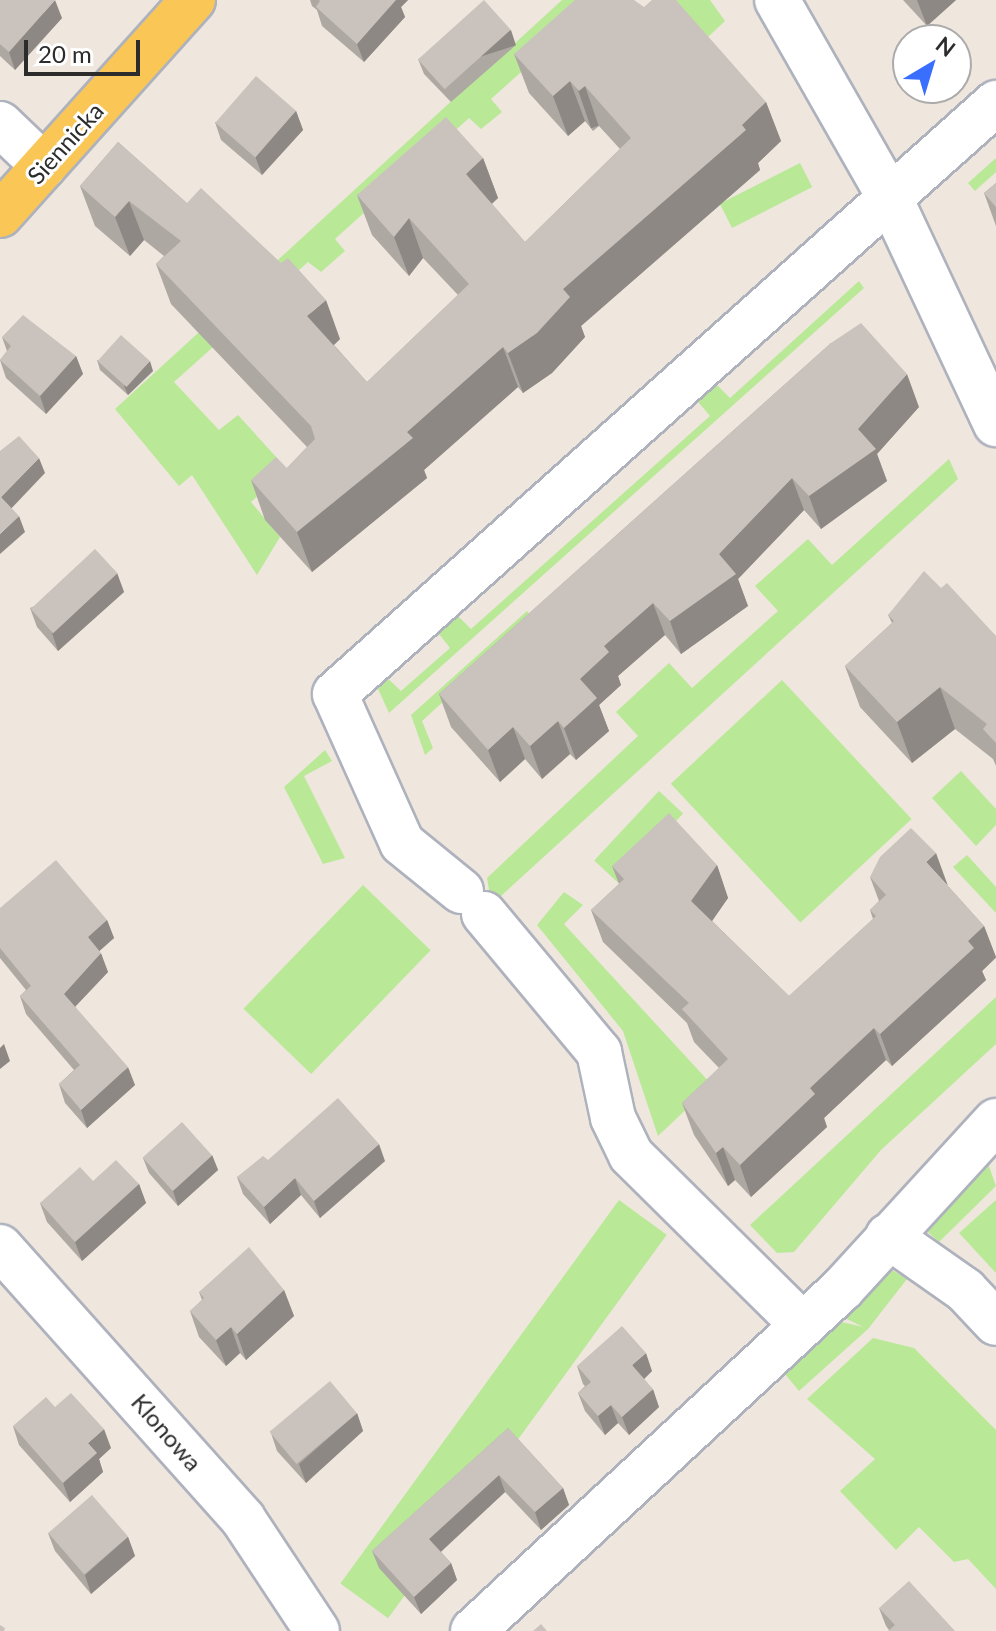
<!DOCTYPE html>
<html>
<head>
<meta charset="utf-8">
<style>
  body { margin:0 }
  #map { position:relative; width:996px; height:1631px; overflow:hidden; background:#efe6de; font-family:Lato,sans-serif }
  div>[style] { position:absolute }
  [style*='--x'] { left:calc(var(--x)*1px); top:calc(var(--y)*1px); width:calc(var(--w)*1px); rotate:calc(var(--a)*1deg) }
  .green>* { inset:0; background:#b9e997; transform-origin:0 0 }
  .roads { filter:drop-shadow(2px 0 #aeb2bd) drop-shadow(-2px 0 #aeb2bd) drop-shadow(0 2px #aeb2bd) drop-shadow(0 -2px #aeb2bd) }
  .minor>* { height:44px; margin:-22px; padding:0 22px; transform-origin:22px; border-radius:22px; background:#fff }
  .major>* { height:44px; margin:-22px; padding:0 22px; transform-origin:22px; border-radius:22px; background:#fac757 }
  .wall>* { inset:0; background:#aea8a3 }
  .shaded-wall>* { inset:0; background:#8d8884; transform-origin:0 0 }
  .building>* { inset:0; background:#cac3bd; transform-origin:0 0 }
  span { translate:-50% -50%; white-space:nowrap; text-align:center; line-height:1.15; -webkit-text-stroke:6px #fff; paint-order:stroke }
  .street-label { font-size:24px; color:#2c2c2c }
  .north { position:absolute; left:892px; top:24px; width:80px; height:80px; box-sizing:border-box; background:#fff; border:2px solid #ababab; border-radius:50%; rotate:38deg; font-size:22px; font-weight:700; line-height:32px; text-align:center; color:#2c2c2c }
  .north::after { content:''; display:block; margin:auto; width:28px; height:36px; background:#3a6eff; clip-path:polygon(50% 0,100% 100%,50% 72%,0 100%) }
  .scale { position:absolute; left:24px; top:40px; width:116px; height:36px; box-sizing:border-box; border:4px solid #2c2c2c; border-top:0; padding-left:10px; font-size:24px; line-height:28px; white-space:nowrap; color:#2c2c2c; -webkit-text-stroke:6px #fff; paint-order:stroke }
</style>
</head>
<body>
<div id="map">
  <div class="green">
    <i style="clip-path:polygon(562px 0,602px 0,491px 99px,502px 112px,481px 129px,469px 118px,335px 239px,345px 251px,321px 272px,308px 262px,174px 382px,219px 430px,238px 415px,287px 469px,251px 502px,280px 537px,257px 575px,192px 475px,179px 486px,115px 409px)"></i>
    <i style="clip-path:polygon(674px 0,710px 0,725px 21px,708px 37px)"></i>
    <i style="clip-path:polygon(996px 158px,996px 172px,975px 191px,968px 183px)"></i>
    <i style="left:800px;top:163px;width:27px;height:90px;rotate:63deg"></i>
    <i style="clip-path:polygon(859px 281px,864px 288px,389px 713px,374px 680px,384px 675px,401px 691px,450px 648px,435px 629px,454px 612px,471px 629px,710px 416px,694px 397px,713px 381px,730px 398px)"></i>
    <i style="clip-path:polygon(949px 459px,958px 479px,501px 896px,490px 896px,487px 878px,638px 736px,616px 712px,669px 663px,692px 688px,778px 611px,755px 586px,808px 539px,832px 565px)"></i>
    <i style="clip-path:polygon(527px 611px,534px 619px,422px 721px,433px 748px,425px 755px,411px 715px)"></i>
    <i style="left:782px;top:680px;width:190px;height:152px;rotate:47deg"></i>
    <i style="clip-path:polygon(325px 750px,332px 761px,304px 776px,345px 858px,323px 864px,284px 787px)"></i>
    <i style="clip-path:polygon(961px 771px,996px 809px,996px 825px,976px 846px,932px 798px)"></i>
    <i style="left:659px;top:791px;width:33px;height:95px;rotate:43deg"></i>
    <i style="clip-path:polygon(967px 855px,996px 887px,996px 913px,953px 867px)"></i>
    <i style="left:363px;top:885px;width:94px;height:172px;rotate:44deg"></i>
    <i style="clip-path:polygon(564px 892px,583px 905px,564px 924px,712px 1085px,658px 1136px,623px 1031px,537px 925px)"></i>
    <i style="clip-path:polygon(996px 997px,996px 1044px,881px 1150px,794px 1252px,777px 1253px,750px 1225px)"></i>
    <i style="clip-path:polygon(986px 1158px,996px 1186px,939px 1242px,919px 1224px)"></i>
    <i style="left:619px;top:1200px;width:59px;height:474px;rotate:36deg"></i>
    <i style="clip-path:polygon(996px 1200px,996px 1273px,959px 1233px)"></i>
    <i style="clip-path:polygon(885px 1266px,907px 1279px,868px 1329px,799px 1391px,780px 1368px,833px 1320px,863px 1327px,841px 1316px)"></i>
    <i style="clip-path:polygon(873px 1338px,914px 1348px,996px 1430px,996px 1589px,968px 1559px,954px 1562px,919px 1527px,896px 1550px,840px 1491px,875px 1459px,807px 1399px)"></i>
  </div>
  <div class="roads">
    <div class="minor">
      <i style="--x:777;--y:0;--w:226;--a:60.3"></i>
      <i style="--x:889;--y:196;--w:252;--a:64.9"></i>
      <i style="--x:0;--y:124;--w:61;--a:43.7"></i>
      <i style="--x:461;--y:891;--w:76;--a:-140.9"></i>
      <i style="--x:402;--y:843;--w:163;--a:-114.2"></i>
      <i style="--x:335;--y:694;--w:887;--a:-41.8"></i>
      <i style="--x:484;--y:914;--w:180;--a:50.2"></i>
      <i style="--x:599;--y:1052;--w:67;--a:78"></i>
      <i style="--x:613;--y:1118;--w:41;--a:64.1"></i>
      <i style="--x:631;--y:1155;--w:240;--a:44.7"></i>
      <i style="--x:888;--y:1236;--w:94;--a:35"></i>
      <i style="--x:965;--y:1290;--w:45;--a:46.8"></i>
      <i style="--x:0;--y:1247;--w:365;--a:48.2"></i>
      <i style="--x:243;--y:1519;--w:134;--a:56.5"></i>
      <i style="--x:473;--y:1631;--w:503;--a:-42.83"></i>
      <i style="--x:842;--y:1289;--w:228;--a:-47.5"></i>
    </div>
    <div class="major">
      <i style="--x:0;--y:215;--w:289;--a:-48.1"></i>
    </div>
  </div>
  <div class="wall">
    <i style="clip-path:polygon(0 0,62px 18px,15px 70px,0 56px)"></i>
    <i style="clip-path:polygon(310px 0,408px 0,401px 7px,405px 17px,364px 62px,322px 26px,317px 10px,312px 6px)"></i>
    <i style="clip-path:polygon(903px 0,956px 0,927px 26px)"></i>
    <i style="clip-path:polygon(516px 45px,451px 102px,424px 74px,418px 59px)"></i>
    <i style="clip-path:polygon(514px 54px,766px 102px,781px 141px,758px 163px,760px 170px,581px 326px,585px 337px,552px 373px,523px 393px,518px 387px,424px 470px,427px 478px,312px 572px,265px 520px,251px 480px,287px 468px,307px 447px,171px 304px,156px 264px,164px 256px,144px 240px,130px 256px,95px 226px,80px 186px,118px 142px,340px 339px,334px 345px,367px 382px,458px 295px,423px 258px,409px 276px,372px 235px,357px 195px,483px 158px,498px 198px,492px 204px,525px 242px,620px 149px,599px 126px,593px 131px,585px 121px,568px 136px,529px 93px)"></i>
    <i style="clip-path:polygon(296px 111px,303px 130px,262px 175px,221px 140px,215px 122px)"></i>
    <i style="clip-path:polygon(996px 183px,996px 226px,984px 193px)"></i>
    <i style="clip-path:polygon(2px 337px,76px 356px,83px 374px,46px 414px,6px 378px,0 360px,7px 351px)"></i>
    <i style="clip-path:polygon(831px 343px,919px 407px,877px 454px,887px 481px,821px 529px,804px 510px,738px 579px,748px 606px,681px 654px,665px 635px,618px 676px,621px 685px,599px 705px,609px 731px,576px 760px,570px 754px,542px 779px,525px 759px,500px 782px,451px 727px,439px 694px)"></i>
    <i style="clip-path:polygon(97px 360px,153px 371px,128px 395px,100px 370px)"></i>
    <i style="clip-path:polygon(117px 573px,124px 592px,58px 651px,37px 627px,30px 608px)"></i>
    <i style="clip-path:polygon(941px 588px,996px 636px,996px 766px,993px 759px,955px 729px,912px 763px,860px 707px,845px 666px,892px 623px,888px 615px)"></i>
    <i style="clip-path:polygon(717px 865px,728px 898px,712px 921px,789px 996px,873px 919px,870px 910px,879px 901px,870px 877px,948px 886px,984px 926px,996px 958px,982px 971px,986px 980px,892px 1066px,886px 1060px,858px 1086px,824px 1118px,827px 1127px,751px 1197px,735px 1180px,728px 1186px,694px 1135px,682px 1103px,719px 1068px,694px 1042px,687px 1023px,603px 942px,591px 910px,619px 884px,612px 866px)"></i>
    <i style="clip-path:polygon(0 908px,107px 920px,114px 938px,99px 951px,108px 972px,75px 1007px,135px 1085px,87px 1128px,65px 1103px,59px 1084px,74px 1070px,26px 1014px,20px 996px,26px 990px,0 958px)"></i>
    <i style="clip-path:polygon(212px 1155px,218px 1170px,178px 1206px,149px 1173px,143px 1158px)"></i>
    <i style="clip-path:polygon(268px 1160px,385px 1161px,320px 1218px,301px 1195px,270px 1224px,243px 1194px,237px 1177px)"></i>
    <i style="clip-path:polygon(93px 1181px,139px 1184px,146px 1203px,82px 1261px,47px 1222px,40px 1203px)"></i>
    <i style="clip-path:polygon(284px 1290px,294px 1316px,246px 1360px,240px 1353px,226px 1366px,199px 1337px,190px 1311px,202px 1300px,199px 1292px)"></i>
    <i style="clip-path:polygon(577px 1366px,652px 1371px,644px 1379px,659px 1407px,629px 1435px,618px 1423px,605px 1435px,585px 1411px,578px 1393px,585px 1386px,583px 1384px)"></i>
    <i style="clip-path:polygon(357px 1413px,363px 1431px,306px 1483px,277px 1451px,271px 1433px)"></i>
    <i style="clip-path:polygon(13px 1426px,111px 1448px,99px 1459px,103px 1472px,70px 1502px,19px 1445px)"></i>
    <i style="clip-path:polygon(508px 1428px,563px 1488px,569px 1505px,541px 1530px,505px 1492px,441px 1552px,451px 1563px,457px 1580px,421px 1614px,379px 1568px,372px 1551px)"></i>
    <i style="clip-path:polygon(48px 1533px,128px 1537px,135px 1556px,91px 1594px,55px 1551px)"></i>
    <i style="clip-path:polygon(879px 1608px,955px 1631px,889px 1630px,886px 1626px)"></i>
  </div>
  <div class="shaded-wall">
    <i style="clip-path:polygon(55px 0,62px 18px,15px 70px,9px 52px)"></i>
    <i style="clip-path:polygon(394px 0,408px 0,401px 7px,405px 17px,364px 62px,357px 44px)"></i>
    <i style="clip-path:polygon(917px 0,956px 0,927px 26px)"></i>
    <i style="left:511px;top:30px;width:16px;height:86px;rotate:72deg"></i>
    <i style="clip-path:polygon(570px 81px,585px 121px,568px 136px,553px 96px)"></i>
    <i style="left:585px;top:86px;width:42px;height:8px;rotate:71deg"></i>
    <i style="clip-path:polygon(766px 102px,781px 141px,758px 163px,760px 170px,581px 326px,585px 337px,552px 373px,523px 393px,508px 353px,563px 289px)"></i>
    <i style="clip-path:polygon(296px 111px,303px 130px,262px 175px,255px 156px)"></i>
    <i style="clip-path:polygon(483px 158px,498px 198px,480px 214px,466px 174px)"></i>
    <i style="clip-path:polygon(129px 201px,144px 240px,130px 256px,115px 217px)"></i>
    <i style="clip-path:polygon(409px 218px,423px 258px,409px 276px,394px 237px)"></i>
    <i style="clip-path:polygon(326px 300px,340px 339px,322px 356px,307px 316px)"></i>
    <i style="clip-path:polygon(503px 347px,518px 387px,424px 470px,427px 478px,312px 572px,297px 532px,407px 432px)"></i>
    <i style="clip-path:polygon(76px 356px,83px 374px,46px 414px,40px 396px)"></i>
    <i style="clip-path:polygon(150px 361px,153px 371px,128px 395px,124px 386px)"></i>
    <i style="clip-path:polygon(907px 374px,919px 407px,877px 454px,887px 481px,821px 529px,809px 496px,858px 429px)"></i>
    <i style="clip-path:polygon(39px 458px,45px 473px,7px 513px,1px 497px)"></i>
    <i style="clip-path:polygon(792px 478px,804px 510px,738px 579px,748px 606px,681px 654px,670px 621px,719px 554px)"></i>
    <i style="clip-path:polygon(19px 516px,25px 532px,0 554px,0 534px)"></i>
    <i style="clip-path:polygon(117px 573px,124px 592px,58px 651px,52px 633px)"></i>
    <i style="clip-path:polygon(653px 603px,665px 635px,618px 676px,621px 685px,599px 705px,609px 731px,576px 760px,564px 728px,580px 679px,604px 646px)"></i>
    <i style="clip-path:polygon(940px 687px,955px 729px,912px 763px,897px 722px)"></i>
    <i style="clip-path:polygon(558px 721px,570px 754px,542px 779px,530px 746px)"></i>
    <i style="clip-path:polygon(513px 727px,525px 759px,500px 782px,488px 750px)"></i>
    <i style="clip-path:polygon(936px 853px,948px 886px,926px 862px)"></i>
    <i style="clip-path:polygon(717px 865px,728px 898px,703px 934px,691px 901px)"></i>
    <i style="clip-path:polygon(107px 920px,114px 938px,95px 955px,88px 937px)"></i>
    <i style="clip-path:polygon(984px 926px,996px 957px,982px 971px,986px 980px,892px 1066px,880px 1034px,968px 941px)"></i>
    <i style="clip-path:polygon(101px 953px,108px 972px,70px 1012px,64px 994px)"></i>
    <i style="clip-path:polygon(874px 1028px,886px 1060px,824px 1118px,827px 1127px,751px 1197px,740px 1165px,810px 1088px)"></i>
    <i style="clip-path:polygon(4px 1044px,10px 1061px,0 1069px,0 1048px)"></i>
    <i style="clip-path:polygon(128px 1067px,135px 1085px,87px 1128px,81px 1110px)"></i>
    <i style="clip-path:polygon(379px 1144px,385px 1161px,320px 1218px,314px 1201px)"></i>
    <i style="clip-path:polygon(723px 1147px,735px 1180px,728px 1186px,716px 1153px)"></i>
    <i style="clip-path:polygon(212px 1155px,218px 1170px,178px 1206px,173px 1191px)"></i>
    <i style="clip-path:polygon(295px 1178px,301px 1195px,270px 1224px,264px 1207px)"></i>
    <i style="clip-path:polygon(139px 1184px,146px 1203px,82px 1261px,75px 1242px)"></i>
    <i style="clip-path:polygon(284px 1290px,294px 1316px,246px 1360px,237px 1334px)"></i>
    <i style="clip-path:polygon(231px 1327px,240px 1353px,226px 1366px,216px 1340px)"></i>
    <i style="clip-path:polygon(646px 1353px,652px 1371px,639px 1384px,632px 1365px)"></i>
    <i style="clip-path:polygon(653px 1389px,659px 1407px,629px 1435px,622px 1417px)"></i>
    <i style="clip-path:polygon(611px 1405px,618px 1423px,605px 1435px,598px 1416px)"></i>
    <i style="clip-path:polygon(357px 1413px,363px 1431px,306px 1483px,299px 1464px)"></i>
    <i style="clip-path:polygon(104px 1429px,111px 1448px,99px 1459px,103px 1472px,70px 1502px,63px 1483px,88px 1443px)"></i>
    <i style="clip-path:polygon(499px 1475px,505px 1492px,435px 1557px,429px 1539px)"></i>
    <i style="clip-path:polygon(563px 1488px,569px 1505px,541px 1530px,535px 1512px)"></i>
    <i style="clip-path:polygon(128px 1537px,135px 1556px,91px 1594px,85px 1575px)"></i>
    <i style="clip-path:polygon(451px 1563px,457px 1580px,421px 1614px,414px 1597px)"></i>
  </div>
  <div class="building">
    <i style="clip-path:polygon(0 0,55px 0,9px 52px,0 44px)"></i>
    <i style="clip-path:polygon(319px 0,396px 0,357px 44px,316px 7px,320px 1px)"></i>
    <i style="left:484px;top:0;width:40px;height:89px;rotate:48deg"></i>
    <i style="clip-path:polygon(575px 0,634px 0,644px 7px,652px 0,676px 0,766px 102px,742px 125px,746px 130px,563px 289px,570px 297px,537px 333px,508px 353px,503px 347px,407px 432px,413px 438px,297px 532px,251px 480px,276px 457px,287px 468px,315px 439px,311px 426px,156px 264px,181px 241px,129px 201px,115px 217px,80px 186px,118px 142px,187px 203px,201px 188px,281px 263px,288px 258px,326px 300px,307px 316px,367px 382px,469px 284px,409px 218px,394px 237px,357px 195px,446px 117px,483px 158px,466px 174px,525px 242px,631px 138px,585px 86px,579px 91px,570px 81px,553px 96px,514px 54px)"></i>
    <i style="left:256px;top:76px;width:53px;height:62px;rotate:41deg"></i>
    <i style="clip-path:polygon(996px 183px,996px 207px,984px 193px)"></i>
    <i style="clip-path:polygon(23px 315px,76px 356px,40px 396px,0 360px,11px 346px,2px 337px)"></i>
    <i style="clip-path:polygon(861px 323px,907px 374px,858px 429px,876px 449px,809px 496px,792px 478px,719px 554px,736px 574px,670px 621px,653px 603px,604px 646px,609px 652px,580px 679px,597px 698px,564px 728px,558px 721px,530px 746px,513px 727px,488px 750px,439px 694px,831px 343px)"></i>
    <i style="left:121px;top:335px;width:39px;height:35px;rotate:42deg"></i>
    <i style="clip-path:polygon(19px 436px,39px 458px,1px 497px,19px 516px,0 534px,0 451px)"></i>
    <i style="left:95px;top:549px;width:33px;height:88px;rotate:47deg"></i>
    <i style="clip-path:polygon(924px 571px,941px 588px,947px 583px,996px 636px,996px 743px,983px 729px,987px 724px,940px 687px,897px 722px,845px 666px,894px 621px,888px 615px)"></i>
    <i style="clip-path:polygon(669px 813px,717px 865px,691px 901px,789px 996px,876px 916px,870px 910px,886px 895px,870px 877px,880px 857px,911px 828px,936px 853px,926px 862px,984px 926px,968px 941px,974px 948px,880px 1034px,874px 1028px,846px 1054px,810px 1088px,815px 1094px,740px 1165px,723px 1147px,716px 1153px,682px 1103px,728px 1059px,682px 1009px,689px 1003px,591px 910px,624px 879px,612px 866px)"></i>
    <i style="clip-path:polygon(56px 860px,107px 920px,88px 937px,101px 953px,64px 994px,128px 1067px,81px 1110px,59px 1084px,80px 1065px,20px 996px,31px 986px,0 948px,0 908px)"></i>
    <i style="clip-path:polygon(338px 1098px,379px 1144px,314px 1201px,295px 1178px,264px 1207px,237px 1177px,263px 1156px,268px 1160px)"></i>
    <i style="left:182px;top:1122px;width:45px;height:53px;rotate:48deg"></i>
    <i style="clip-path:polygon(116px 1160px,139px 1184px,75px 1242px,40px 1203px,80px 1167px,93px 1181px)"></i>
    <i style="clip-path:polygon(249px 1247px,284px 1290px,237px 1334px,231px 1327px,216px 1340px,190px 1311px,204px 1298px,199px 1292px)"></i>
    <i style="clip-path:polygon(622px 1326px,646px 1353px,632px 1365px,653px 1389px,622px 1417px,611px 1405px,598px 1416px,578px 1393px,591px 1382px,577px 1366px)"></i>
    <i style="left:330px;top:1381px;width:42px;height:79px;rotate:50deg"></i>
    <i style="clip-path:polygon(71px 1393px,104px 1429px,88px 1443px,97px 1453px,63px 1483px,13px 1426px,46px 1397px,55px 1407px)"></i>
    <i style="clip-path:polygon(508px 1428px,563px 1488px,535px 1512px,499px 1475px,429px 1539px,451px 1563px,414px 1597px,372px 1551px)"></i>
    <i style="left:92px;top:1495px;width:55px;height:58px;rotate:49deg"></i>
    <i style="clip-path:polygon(909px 1581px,955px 1631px,888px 1631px,895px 1625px,879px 1608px)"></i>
    <i style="clip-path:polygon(541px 1624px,547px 1631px,533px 1631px)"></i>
    <i style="clip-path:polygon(0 1625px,5px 1628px,4px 1631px,0 1631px)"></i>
  </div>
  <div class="street-label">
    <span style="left:65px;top:143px;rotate:-48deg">Siennicka</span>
    <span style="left:167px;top:1432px;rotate:49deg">Klonowa</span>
  </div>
  <div class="north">N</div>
  <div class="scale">20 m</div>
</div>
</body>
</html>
